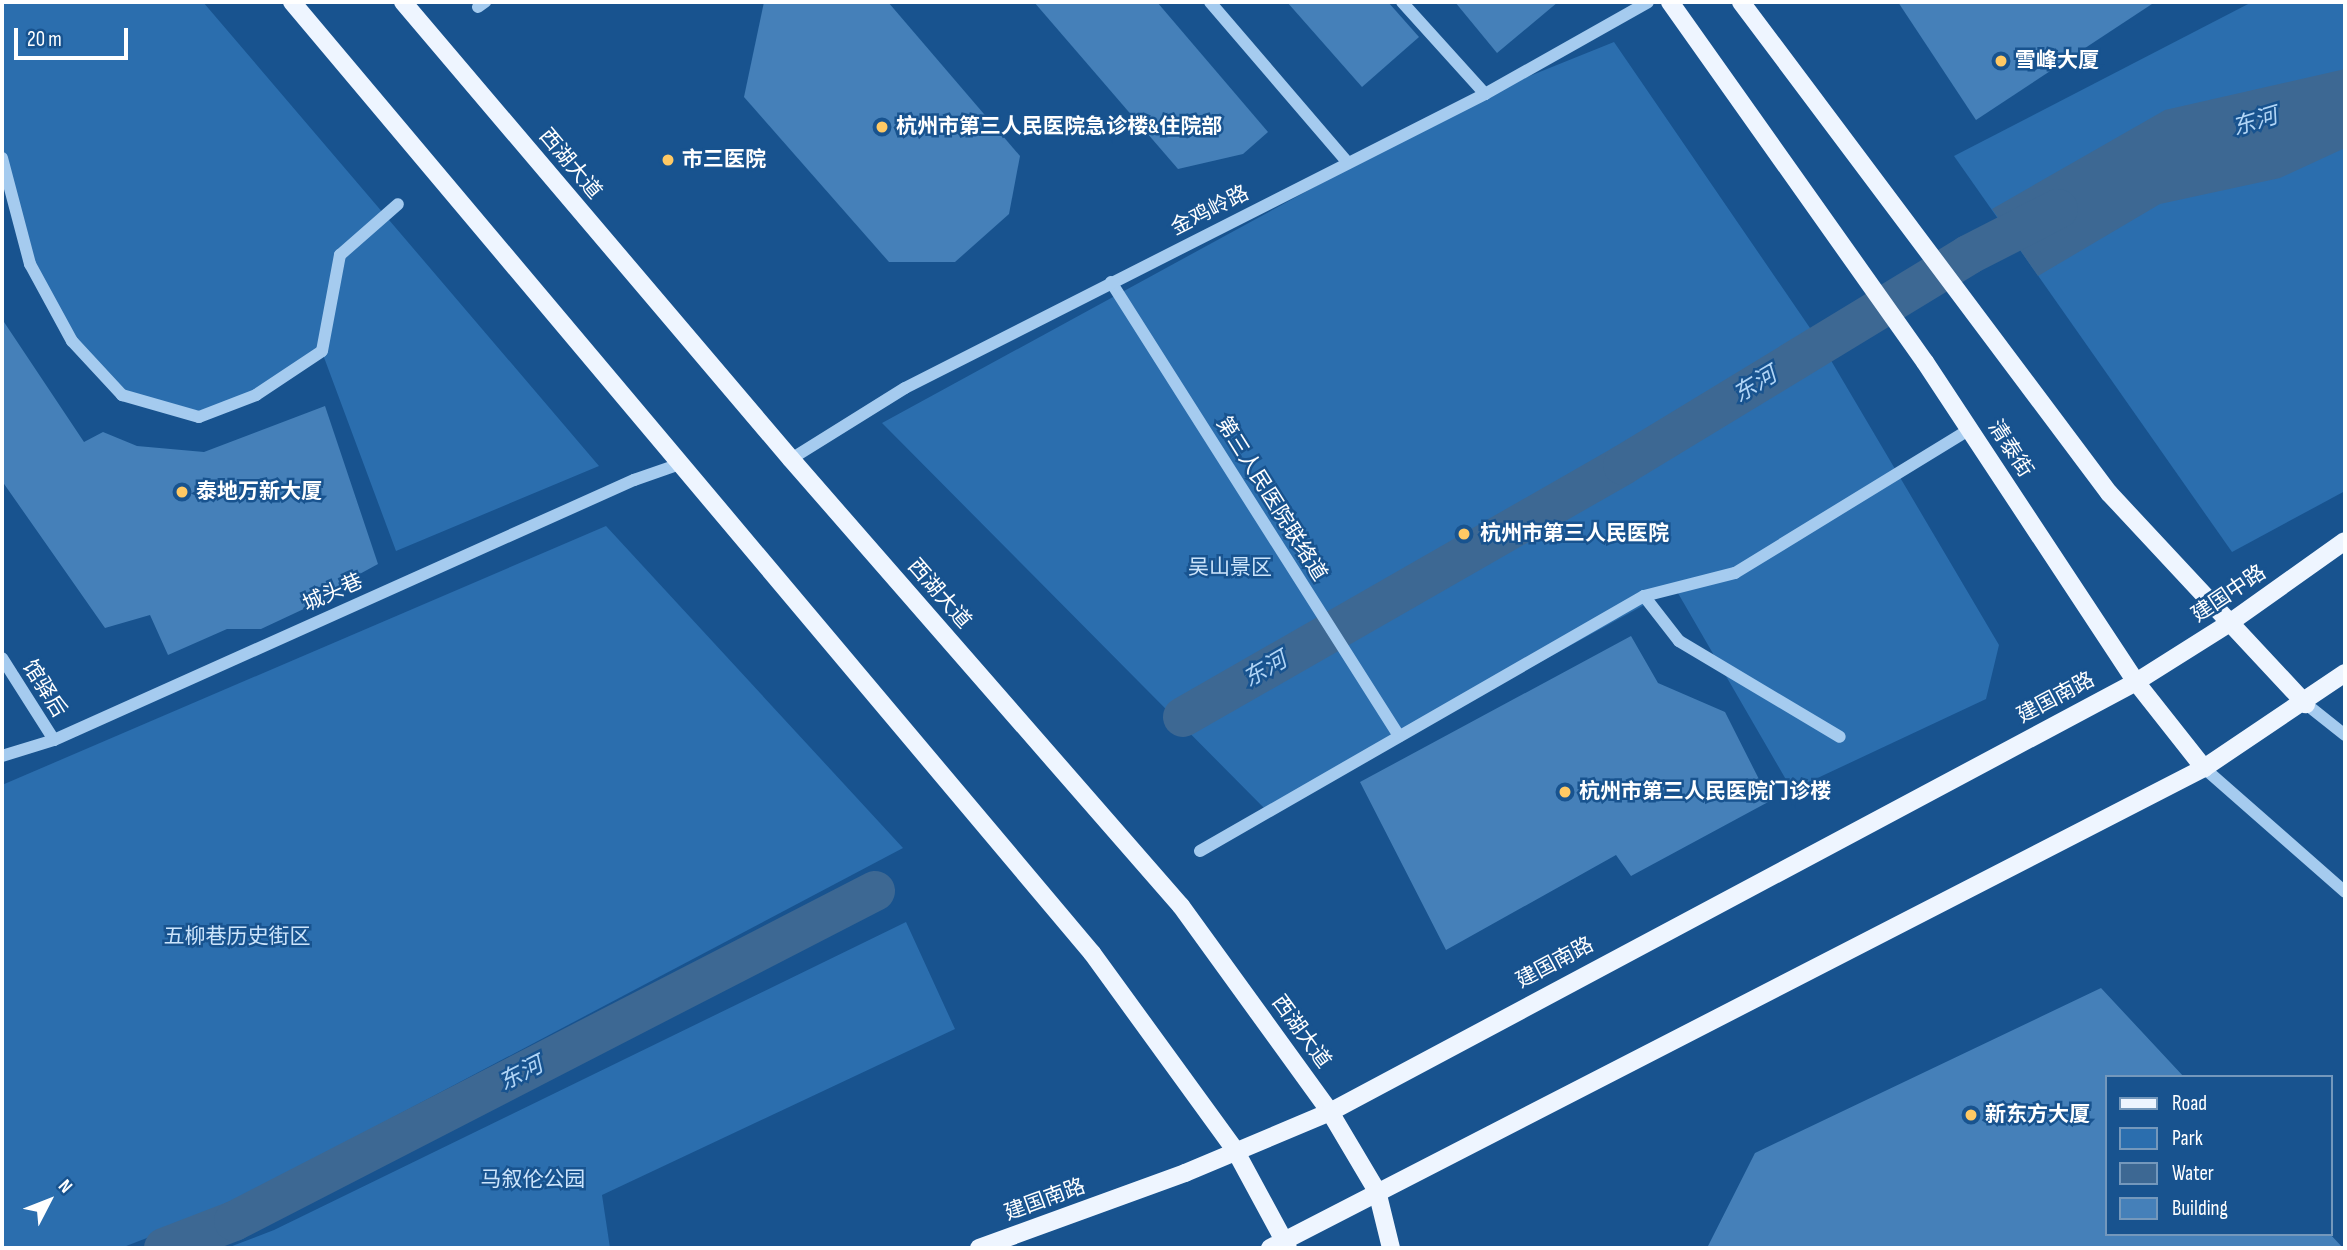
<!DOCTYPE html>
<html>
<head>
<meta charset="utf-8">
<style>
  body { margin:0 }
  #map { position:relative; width:2347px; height:1250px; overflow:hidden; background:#18538f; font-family:"Sofia Sans Condensed","Noto Sans SC",sans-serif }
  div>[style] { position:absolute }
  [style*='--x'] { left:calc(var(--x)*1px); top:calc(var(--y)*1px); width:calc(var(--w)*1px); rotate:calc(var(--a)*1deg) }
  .green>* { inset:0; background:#2b6eae }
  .water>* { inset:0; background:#3d6893 }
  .canal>* { height:40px; margin:-20px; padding:0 20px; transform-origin:20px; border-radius:20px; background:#3d6893 }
  .building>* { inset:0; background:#4580b9 }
  .minor>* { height:12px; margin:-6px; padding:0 6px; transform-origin:6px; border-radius:6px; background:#a5cbef }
  .major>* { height:18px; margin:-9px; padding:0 9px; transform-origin:9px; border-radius:9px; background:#eef5ff }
  .dots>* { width:19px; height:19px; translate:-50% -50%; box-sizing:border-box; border:4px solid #18538f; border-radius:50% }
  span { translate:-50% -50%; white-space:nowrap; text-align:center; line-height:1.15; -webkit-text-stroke:5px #18538f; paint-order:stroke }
  .poi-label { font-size:21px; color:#fff; font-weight:700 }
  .left { translate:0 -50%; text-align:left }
  .street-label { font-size:21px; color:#fff }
  .park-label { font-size:21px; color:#cce4fb }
  .water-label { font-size:23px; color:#b1d5f6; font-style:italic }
  .frame { position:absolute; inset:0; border:4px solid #fff; pointer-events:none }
  .legend { position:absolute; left:2105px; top:1075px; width:228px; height:161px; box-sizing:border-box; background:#18538f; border:2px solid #7498bc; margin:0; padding:9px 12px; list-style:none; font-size:21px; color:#fff }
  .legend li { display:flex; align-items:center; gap:14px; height:35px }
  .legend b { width:35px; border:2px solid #7498bc }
  .north { position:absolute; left:14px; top:1166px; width:70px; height:70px; -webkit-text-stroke:5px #18538f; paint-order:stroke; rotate:48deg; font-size:19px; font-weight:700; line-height:28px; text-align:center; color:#fff }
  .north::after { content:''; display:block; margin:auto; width:24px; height:32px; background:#fff; clip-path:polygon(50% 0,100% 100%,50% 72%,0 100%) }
  .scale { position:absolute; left:14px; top:28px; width:114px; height:32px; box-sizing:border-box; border:4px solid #fff; border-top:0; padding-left:9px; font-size:21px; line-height:24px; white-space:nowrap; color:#fff; -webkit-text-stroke:5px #18538f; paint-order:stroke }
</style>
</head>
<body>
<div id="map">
  <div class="green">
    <i style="clip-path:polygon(2px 2px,203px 2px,599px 466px,396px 551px,322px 352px,256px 395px,208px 413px,122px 395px,72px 341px,29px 263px,2px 158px)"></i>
    <i style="clip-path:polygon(2252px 2px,2345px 2px,2345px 491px,2232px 552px,1954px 156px)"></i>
    <i style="clip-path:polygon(1614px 42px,1823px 347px,1999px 645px,1986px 699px,1792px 790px,1675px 588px,1268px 812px,882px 423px,1485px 94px)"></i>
    <i style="clip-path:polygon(606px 526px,903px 848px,214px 1212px,121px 1248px,2px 1248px,2px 785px)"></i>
    <i style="clip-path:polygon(906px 922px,955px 1029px,602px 1195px,610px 1248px,227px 1248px,274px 1230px)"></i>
  </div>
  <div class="water">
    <i style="clip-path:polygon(2345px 69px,2345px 148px,2280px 178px,2160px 204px,2038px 276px,1992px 209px,2165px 110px)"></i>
  </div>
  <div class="canal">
    <i style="--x:1183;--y:717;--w:507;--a:-29.8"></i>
    <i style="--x:1623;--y:465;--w:404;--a:-31.3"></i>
    <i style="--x:1968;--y:255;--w:101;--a:-27.1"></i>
    <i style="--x:164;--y:1248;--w:75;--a:-21.1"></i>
    <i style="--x:234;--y:1221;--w:721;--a:-27.24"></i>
  </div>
  <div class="building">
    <i style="clip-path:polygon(764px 2px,888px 2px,1020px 156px,1009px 214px,955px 262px,889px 262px,744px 97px)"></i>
    <i style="clip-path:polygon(1034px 2px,1157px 2px,1268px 132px,1243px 154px,1178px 169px)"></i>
    <i style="clip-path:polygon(1287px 2px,1388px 2px,1419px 37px,1362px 87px)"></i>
    <i style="clip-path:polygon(1455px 2px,1558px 2px,1497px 53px)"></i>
    <i style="clip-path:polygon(1898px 2px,2155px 2px,1976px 120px)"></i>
    <i style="clip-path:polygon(2px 319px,84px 442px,103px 432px,137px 446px,204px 452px,325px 406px,378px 564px,356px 576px,340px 592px,261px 629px,227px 629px,168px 655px,150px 615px,105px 628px,2px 481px)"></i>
    <i style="clip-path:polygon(1631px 636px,1658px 683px,1725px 712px,1770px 801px,1631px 876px,1616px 855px,1446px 950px,1360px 782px)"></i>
    <i style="clip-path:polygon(2101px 988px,2184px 1077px,2107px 1077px,2107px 1234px,2330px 1234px,2343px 1248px,1707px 1248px,1755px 1153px)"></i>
  </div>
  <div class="minor">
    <i style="--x:1210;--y:2;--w:212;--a:49.4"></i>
    <i style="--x:1402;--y:2;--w:124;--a:47.9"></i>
    <i style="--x:478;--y:7;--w:9;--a:-36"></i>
    <i style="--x:2;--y:158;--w:110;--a:75.2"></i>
    <i style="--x:30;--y:264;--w:88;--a:61.4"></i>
    <i style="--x:72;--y:341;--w:74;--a:47.2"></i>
    <i style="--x:122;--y:395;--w:80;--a:15.9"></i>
    <i style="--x:199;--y:417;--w:61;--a:-21.1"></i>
    <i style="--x:256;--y:395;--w:79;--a:-33.7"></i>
    <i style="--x:322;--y:351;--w:98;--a:-79.4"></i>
    <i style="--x:340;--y:255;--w:77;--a:-41.3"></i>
    <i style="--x:1111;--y:282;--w:538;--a:57.61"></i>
    <i style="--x:791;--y:459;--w:134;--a:-31.9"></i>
    <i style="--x:905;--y:388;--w:650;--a:-26.88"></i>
    <i style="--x:1485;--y:94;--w:187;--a:-29.4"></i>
    <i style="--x:1644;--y:596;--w:57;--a:52.1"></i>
    <i style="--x:1679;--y:641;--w:187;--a:30.8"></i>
    <i style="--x:2;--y:658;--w:97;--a:57.6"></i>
    <i style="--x:2306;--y:704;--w:50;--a:38.5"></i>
    <i style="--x:2;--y:756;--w:54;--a:-17.1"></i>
    <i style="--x:54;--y:740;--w:636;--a:-24.15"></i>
    <i style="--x:634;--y:480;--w:49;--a:-19.2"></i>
    <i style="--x:2204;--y:768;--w:188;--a:41.3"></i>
    <i style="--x:1200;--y:851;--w:512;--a:-29.87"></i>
    <i style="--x:1644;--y:596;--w:94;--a:-14.2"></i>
    <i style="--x:1735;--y:573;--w:276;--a:-31.5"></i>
  </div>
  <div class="major">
    <i style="--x:292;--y:2;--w:1243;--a:49.93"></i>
    <i style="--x:1092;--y:953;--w:243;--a:54"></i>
    <i style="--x:1235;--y:1150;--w:111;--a:61.6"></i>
    <i style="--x:403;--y:2;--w:599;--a:49.67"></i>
    <i style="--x:791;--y:459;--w:593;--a:48.9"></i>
    <i style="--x:1181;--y:906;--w:254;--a:54.1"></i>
    <i style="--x:1330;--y:1112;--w:92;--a:59.3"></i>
    <i style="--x:1377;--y:1191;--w:59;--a:76.2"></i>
    <i style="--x:1670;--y:2;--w:441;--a:54.7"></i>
    <i style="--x:1925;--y:362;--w:383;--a:56.6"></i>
    <i style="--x:2136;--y:682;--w:110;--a:51.7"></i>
    <i style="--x:1741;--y:2;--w:614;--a:53.15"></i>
    <i style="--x:2109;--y:493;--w:289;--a:47"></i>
    <i style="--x:979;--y:1248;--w:219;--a:-20"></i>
    <i style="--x:1185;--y:1173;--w:157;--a:-22.8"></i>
    <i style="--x:1330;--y:1112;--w:914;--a:-28.08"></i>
    <i style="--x:2136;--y:682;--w:109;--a:-32.2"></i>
    <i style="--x:2228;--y:624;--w:143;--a:-35.4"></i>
    <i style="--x:1270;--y:1248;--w:1050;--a:-27.2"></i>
    <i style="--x:2204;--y:768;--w:170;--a:-34"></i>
  </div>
  <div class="dots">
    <i style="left:2001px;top:61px;background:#ffc964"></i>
    <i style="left:882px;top:127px;background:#ffc964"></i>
    <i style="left:668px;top:160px;background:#ffc964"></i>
    <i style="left:182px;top:492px;background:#ffc964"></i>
    <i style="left:1464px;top:534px;background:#ffc964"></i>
    <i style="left:1565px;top:792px;background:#ffc964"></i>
    <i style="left:1971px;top:1115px;background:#ffc964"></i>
  </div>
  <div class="poi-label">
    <span class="left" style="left:2015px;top:61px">雪峰大厦</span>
    <span class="left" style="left:896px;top:127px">杭州市第三人民医院急诊楼&amp;住院部</span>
    <span class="left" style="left:682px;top:160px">市三医院</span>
    <span class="left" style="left:196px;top:492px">泰地万新大厦</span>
    <span class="left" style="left:1480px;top:534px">杭州市第三人民医院</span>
    <span class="left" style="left:1579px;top:792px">杭州市第三人民医院门诊楼</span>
    <span class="left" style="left:1985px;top:1115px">新东方大厦</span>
  </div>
  <div class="street-label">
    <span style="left:570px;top:164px;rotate:50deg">西湖大道</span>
    <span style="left:1210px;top:211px;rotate:-27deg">金鸡岭路</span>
    <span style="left:2010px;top:449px;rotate:57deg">清泰街</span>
    <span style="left:1271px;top:499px;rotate:58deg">第三人民医院联络道</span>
    <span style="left:333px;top:593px;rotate:-24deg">城头巷</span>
    <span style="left:939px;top:594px;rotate:49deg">西湖大道</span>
    <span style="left:2229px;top:594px;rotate:-34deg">建国中路</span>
    <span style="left:44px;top:689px;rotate:58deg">馆驿后</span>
    <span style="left:2056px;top:698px;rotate:-28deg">建国南路</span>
    <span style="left:1555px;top:963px;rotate:-28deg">建国南路</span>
    <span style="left:1301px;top:1032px;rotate:54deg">西湖大道</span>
    <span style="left:1045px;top:1200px;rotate:-20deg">建国南路</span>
  </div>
  <div class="park-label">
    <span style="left:1230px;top:568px">吴山景区</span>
    <span style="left:237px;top:937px">五柳巷历史街区</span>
    <span style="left:533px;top:1180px">马叙伦公园</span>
  </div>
  <div class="water-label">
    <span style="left:2255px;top:122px;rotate:-17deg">东河</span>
    <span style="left:1755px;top:385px;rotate:-31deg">东河</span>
    <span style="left:1265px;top:670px;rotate:-30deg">东河</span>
    <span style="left:521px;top:1074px;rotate:-27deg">东河</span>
  </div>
  <div class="frame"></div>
  <ul class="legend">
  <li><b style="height:9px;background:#eef5ff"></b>Road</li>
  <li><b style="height:19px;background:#2b6eae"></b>Park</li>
  <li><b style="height:19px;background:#3d6893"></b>Water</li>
  <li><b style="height:19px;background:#4580b9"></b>Building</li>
  </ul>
  <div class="north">N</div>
  <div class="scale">20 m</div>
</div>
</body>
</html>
